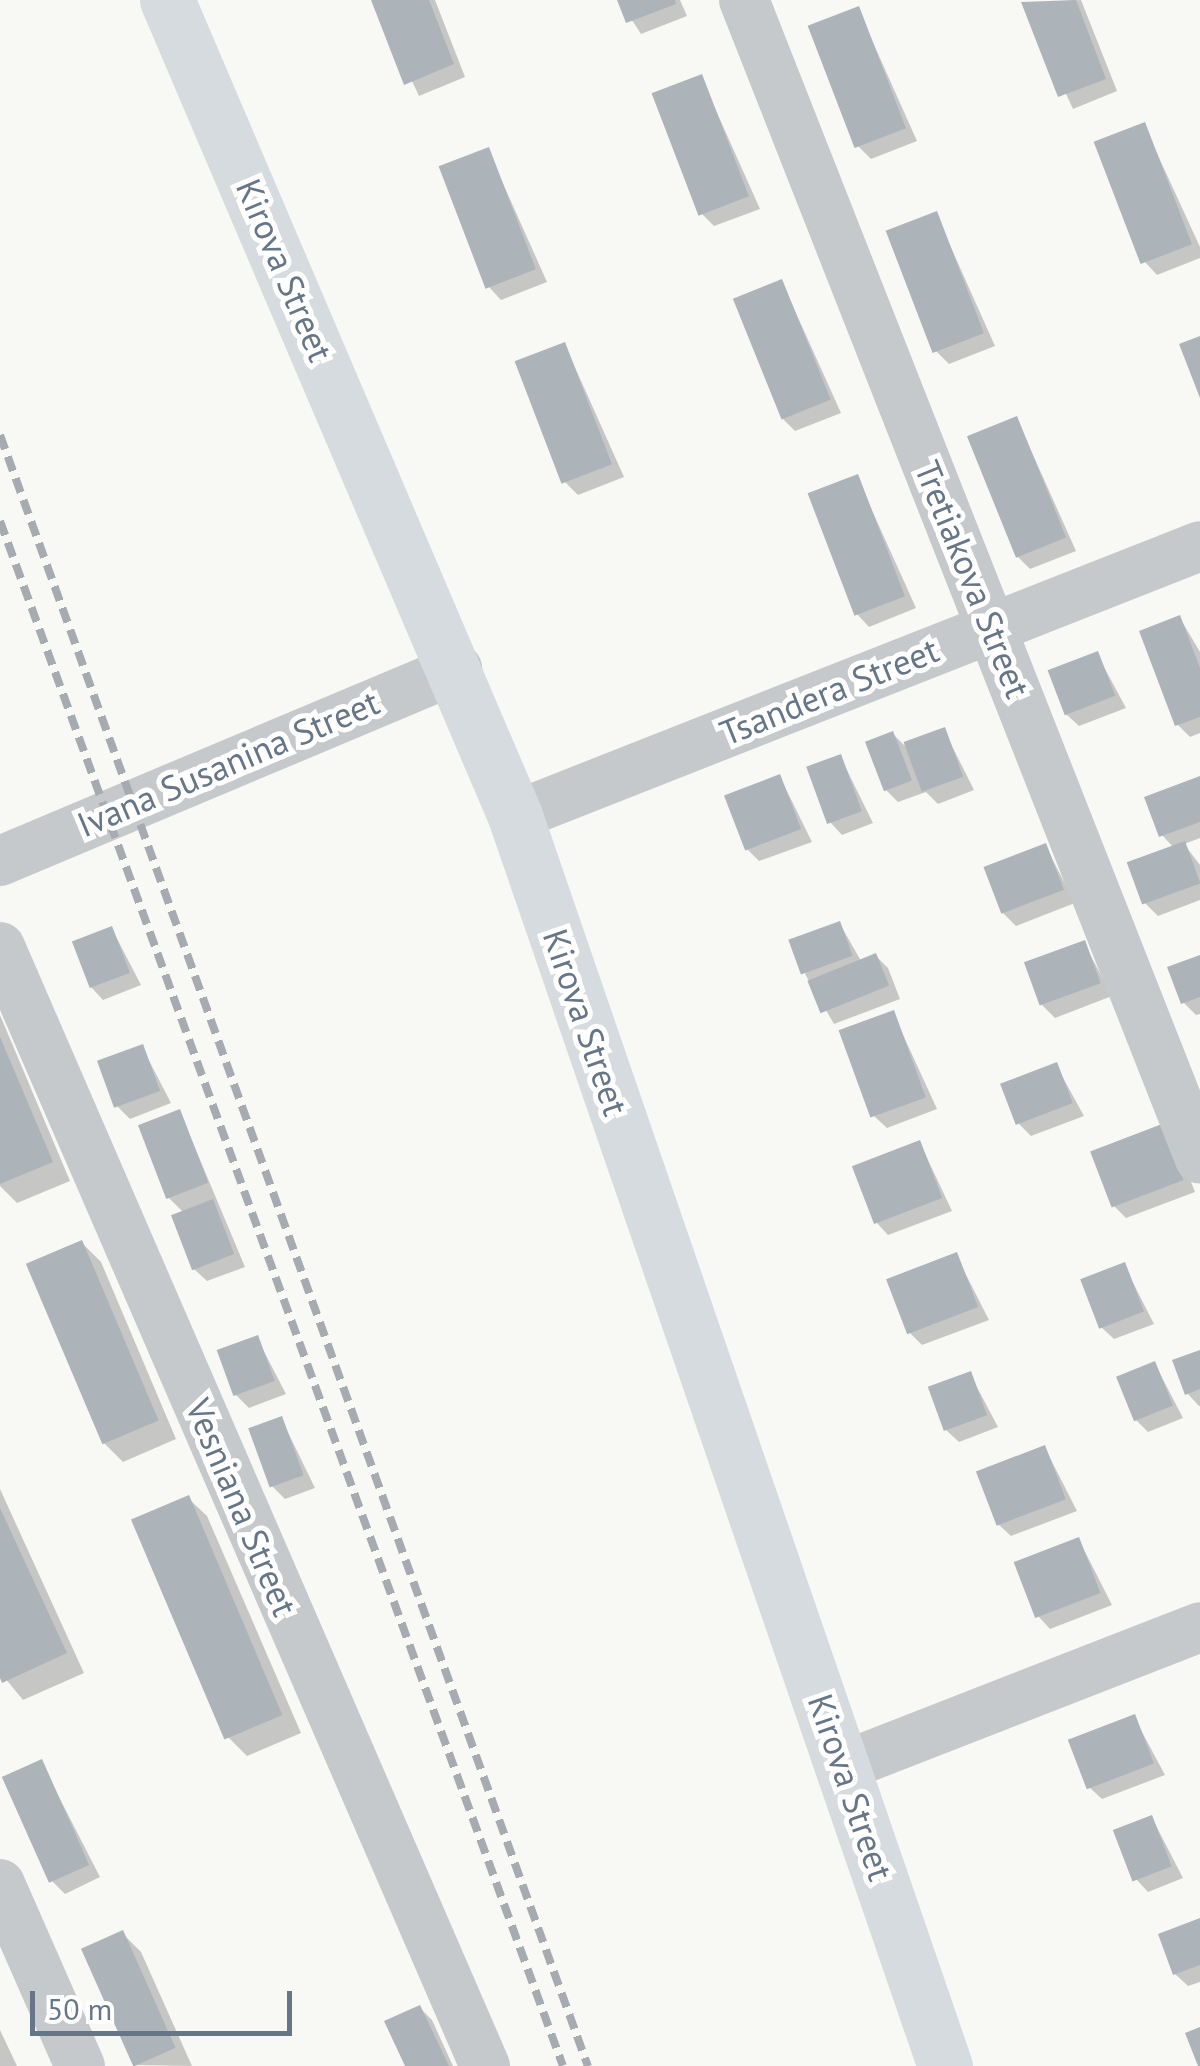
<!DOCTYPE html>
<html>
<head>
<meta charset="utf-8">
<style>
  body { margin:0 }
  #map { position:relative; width:1200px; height:2066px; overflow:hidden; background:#f8f8f5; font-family:"PT Sans",sans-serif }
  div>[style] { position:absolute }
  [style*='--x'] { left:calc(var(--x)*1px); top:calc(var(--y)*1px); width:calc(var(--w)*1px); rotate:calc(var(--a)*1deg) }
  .shadow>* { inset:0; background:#0003 }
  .building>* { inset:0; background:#acb4ba; transform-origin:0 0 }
  .minor>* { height:50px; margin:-25px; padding:0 25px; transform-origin:25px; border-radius:25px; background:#c5c9cc }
  .major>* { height:55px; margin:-27.5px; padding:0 27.5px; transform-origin:27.5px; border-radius:27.5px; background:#d6dbdf }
  .rail>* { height:8px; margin-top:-4px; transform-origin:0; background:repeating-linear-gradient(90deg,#a5abb1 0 15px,transparent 0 23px) }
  span { translate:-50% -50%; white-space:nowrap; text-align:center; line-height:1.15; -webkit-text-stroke:10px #fff; paint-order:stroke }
  .street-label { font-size:35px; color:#667687 }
  .scale { position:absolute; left:30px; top:1991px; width:262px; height:45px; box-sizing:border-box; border:5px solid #667687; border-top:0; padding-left:12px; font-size:30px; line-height:35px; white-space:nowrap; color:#667687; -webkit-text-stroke:8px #fff; paint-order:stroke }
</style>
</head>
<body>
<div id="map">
  <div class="shadow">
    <i style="clip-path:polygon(374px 0,435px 0,465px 77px,419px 96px)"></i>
    <i style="clip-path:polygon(619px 0,680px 0,687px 16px,641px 34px)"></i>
    <i style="clip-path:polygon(1081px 0,1117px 91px,1073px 109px,1024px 3px)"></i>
    <i style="clip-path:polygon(858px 9px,917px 141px,871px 159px,858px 146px)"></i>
    <i style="clip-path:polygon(701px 77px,760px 209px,714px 226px,702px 214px)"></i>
    <i style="clip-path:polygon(1144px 125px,1200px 247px,1200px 258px,1157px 275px,1145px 262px)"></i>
    <i style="clip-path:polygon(488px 150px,547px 282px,501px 300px,489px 287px)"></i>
    <i style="clip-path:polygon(936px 214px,995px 346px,949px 364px,936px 351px)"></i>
    <i style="clip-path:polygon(782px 282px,841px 413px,795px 431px,782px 418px)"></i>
    <i style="clip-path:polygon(565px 345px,624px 477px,578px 495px,565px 482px)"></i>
    <i style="clip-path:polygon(1017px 419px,1076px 551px,1030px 569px,1017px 556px)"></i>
    <i style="clip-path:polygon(857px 477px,916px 608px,869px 627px,857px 614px)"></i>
    <i style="clip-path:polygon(1180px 618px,1200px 652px,1200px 733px,1190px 737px,1178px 725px)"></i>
    <i style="clip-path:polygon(1097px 654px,1126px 708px,1079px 726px,1066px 714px)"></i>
    <i style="clip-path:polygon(944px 730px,974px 790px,938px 804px,926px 792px,898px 802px,886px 790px,893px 734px,904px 745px)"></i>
    <i style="clip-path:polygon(840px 756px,873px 823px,842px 835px,830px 822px)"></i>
    <i style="clip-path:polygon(780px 777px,812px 842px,759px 861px,747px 849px)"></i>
    <i style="clip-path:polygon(1200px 779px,1200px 838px,1184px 844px,1200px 865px,1200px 900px,1158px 916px,1145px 903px,1174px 848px,1162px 835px)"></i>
    <i style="clip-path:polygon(1045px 845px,1075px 903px,1016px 926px,1003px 913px)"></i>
    <i style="clip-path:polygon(840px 924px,861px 961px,876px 956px,888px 968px,900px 999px,834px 1024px,805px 974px)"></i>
    <i style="clip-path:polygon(112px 929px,141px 985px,103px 1000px,91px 987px)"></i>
    <i style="clip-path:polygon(1084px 943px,1112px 996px,1055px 1018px,1042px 1005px)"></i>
    <i style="clip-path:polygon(1200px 957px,1200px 1014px,1196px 1015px,1184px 1003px)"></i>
    <i style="clip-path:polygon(893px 1013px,937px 1109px,887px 1128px,874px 1116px)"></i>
    <i style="clip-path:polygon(0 1015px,70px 1181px,17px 1203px,0 1186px)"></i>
    <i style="clip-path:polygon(142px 1047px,171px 1103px,130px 1119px,117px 1106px)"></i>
    <i style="clip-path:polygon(1056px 1065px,1084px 1116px,1031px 1136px,1018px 1123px)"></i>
    <i style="clip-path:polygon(180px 1112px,245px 1267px,207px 1281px,194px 1269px,184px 1213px,168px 1197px)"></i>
    <i style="clip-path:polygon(1174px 1139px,1195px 1192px,1126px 1218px,1114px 1206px)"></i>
    <i style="clip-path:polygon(920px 1143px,952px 1211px,888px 1235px,876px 1222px)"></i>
    <i style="clip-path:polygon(82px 1243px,101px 1262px,176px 1439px,123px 1462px,104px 1443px)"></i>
    <i style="clip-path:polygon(956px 1255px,989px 1320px,922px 1345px,909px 1332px)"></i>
    <i style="clip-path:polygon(1124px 1265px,1154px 1324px,1114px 1339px,1101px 1327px)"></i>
    <i style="clip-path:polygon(257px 1338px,286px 1394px,249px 1408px,236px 1395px)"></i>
    <i style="clip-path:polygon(1200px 1353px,1200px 1406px,1199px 1406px,1187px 1393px)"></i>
    <i style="clip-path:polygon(1155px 1364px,1183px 1418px,1148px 1432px,1135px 1419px)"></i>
    <i style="clip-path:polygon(970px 1374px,998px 1427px,959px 1442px,946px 1430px)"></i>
    <i style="clip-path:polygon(281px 1418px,315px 1488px,285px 1499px,272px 1486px)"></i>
    <i style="clip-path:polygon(1045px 1448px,1077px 1511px,1011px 1536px,998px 1524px)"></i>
    <i style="clip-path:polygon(0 1489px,84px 1673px,23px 1700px,0 1672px)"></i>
    <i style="clip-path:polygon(188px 1498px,207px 1516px,301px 1733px,247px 1756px,228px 1737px)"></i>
    <i style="clip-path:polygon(1079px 1540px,1112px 1605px,1050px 1629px,1038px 1616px)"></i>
    <i style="clip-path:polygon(1134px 1717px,1165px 1775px,1102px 1799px,1089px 1787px)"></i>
    <i style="clip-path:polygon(41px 1762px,100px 1877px,65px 1894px,52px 1881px)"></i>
    <i style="clip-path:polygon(1152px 1818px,1183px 1878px,1148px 1892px,1136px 1879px)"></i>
    <i style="clip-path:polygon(1200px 1921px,1200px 1982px,1188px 1986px,1175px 1974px)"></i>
    <i style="clip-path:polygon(122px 1933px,141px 1952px,192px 2066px,136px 2065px)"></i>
    <i style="clip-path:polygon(420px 2008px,432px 2020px,453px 2066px,408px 2066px)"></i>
    <i style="clip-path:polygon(0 2030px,17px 2066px,0 2066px)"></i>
  </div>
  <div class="building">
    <i style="clip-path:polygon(371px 0,429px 0,454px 64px,404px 85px)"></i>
    <i style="clip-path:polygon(617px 0,675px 0,676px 4px,626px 23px)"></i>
    <i style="clip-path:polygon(1076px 0,1106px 79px,1058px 97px,1021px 2px)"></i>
    <i style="left:859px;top:6px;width:131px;height:55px;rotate:69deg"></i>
    <i style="left:702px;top:74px;width:131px;height:54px;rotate:69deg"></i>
    <i style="left:1145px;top:122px;width:131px;height:55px;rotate:69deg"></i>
    <i style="left:489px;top:147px;width:131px;height:54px;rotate:69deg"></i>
    <i style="left:937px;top:211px;width:131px;height:55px;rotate:69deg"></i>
    <i style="left:782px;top:279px;width:130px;height:53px;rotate:68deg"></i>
    <i style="clip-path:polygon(1200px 336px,1200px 398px,1179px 344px)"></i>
    <i style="left:565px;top:342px;width:131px;height:54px;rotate:69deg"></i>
    <i style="left:1017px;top:416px;width:131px;height:54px;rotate:68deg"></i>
    <i style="left:858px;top:474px;width:131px;height:54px;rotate:69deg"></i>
    <i style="clip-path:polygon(1180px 615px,1200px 668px,1200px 717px,1175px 726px,1139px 631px)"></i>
    <i style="left:1098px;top:651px;width:48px;height:54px;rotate:69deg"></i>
    <i style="left:945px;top:727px;width:53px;height:44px;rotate:70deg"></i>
    <i style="left:893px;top:731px;width:53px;height:30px;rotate:69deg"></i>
    <i style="left:841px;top:754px;width:61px;height:37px;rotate:70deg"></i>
    <i style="left:780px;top:774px;width:59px;height:60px;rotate:69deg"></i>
    <i style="clip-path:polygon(1200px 776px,1200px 822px,1159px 837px,1144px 797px)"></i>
    <i style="left:1185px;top:841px;width:45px;height:62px;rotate:70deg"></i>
    <i style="left:1046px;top:843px;width:50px;height:67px;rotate:69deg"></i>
    <i style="left:840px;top:921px;width:37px;height:55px;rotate:70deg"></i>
    <i style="left:112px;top:926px;width:50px;height:43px;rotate:69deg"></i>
    <i style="left:1085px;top:940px;width:46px;height:65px;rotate:70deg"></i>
    <i style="left:876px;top:953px;width:35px;height:74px;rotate:68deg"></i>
    <i style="clip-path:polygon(1200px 955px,1200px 997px,1181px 1004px,1167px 967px)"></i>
    <i style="left:894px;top:1010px;width:93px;height:59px;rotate:70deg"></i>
    <i style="clip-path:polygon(0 1037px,53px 1162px,0 1184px)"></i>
    <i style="left:143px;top:1044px;width:50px;height:49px;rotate:70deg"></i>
    <i style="left:1057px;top:1062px;width:44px;height:61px;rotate:69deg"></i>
    <i style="left:180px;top:1109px;width:79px;height:45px;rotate:69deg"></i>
    <i style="left:1162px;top:1124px;width:60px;height:77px;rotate:69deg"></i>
    <i style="left:920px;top:1140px;width:62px;height:73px;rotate:69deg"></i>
    <i style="left:213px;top:1199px;width:59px;height:45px;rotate:69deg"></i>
    <i style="left:82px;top:1240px;width:196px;height:61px;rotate:67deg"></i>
    <i style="left:957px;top:1252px;width:59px;height:76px;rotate:69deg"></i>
    <i style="left:1125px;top:1262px;width:53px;height:48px;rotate:69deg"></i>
    <i style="left:258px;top:1335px;width:49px;height:44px;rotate:70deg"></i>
    <i style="clip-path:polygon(1200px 1350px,1200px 1389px,1185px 1395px,1172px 1360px)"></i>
    <i style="left:1155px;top:1361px;width:48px;height:42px;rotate:68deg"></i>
    <i style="left:971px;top:1371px;width:47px;height:46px;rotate:70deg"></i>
    <i style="left:282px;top:1416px;width:63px;height:36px;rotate:70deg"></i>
    <i style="left:1045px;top:1445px;width:58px;height:74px;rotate:69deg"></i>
    <i style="left:189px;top:1495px;width:239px;height:63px;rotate:67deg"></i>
    <i style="clip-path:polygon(0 1508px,67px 1653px,2px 1683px,0 1678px)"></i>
    <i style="left:1079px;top:1537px;width:60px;height:70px;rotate:69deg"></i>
    <i style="left:1135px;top:1714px;width:53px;height:72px;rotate:69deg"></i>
    <i style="left:42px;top:1759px;width:116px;height:44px;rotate:66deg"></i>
    <i style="left:1152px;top:1815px;width:55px;height:42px;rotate:69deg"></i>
    <i style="clip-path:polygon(1200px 1918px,1200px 1965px,1173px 1975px,1158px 1934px)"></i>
    <i style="left:123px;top:1930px;width:129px;height:46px;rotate:66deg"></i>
    <i style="clip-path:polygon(420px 2005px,449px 2066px,405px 2066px,384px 2021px)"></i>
    <i style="clip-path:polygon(1200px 2027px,1200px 2066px,1198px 2066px,1185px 2033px)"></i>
  </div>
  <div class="minor">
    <i style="--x:744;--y:0;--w:1245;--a:68.52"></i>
    <i style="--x:515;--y:816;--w:736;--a:-21.51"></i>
    <i style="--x:0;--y:861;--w:496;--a:-22.8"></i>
    <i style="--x:0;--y:947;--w:1220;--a:66.57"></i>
    <i style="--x:844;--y:1766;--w:382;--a:-21.3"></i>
    <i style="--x:0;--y:1884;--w:199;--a:66.3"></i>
  </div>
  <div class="major">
    <i style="--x:167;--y:0;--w:887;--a:66.9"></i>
    <i style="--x:515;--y:816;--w:1322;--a:71.02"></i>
  </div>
  <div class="rail">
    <i style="--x:0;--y:435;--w:1734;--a:70.18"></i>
    <i style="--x:0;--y:521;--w:1644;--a:69.98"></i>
  </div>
  <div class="street-label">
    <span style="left:285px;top:270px;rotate:67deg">Kirova Street</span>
    <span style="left:973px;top:579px;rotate:68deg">Tretiakova Street</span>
    <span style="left:829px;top:691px;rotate:-22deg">Tsandera Street</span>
    <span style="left:228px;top:763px;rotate:-23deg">Ivana Susanina Street</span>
    <span style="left:586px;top:1022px;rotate:71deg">Kirova Street</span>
    <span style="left:242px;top:1507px;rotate:67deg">Vesniana Street</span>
    <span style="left:851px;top:1787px;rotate:71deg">Kirova Street</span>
  </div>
  <div class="scale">50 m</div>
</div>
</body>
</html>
